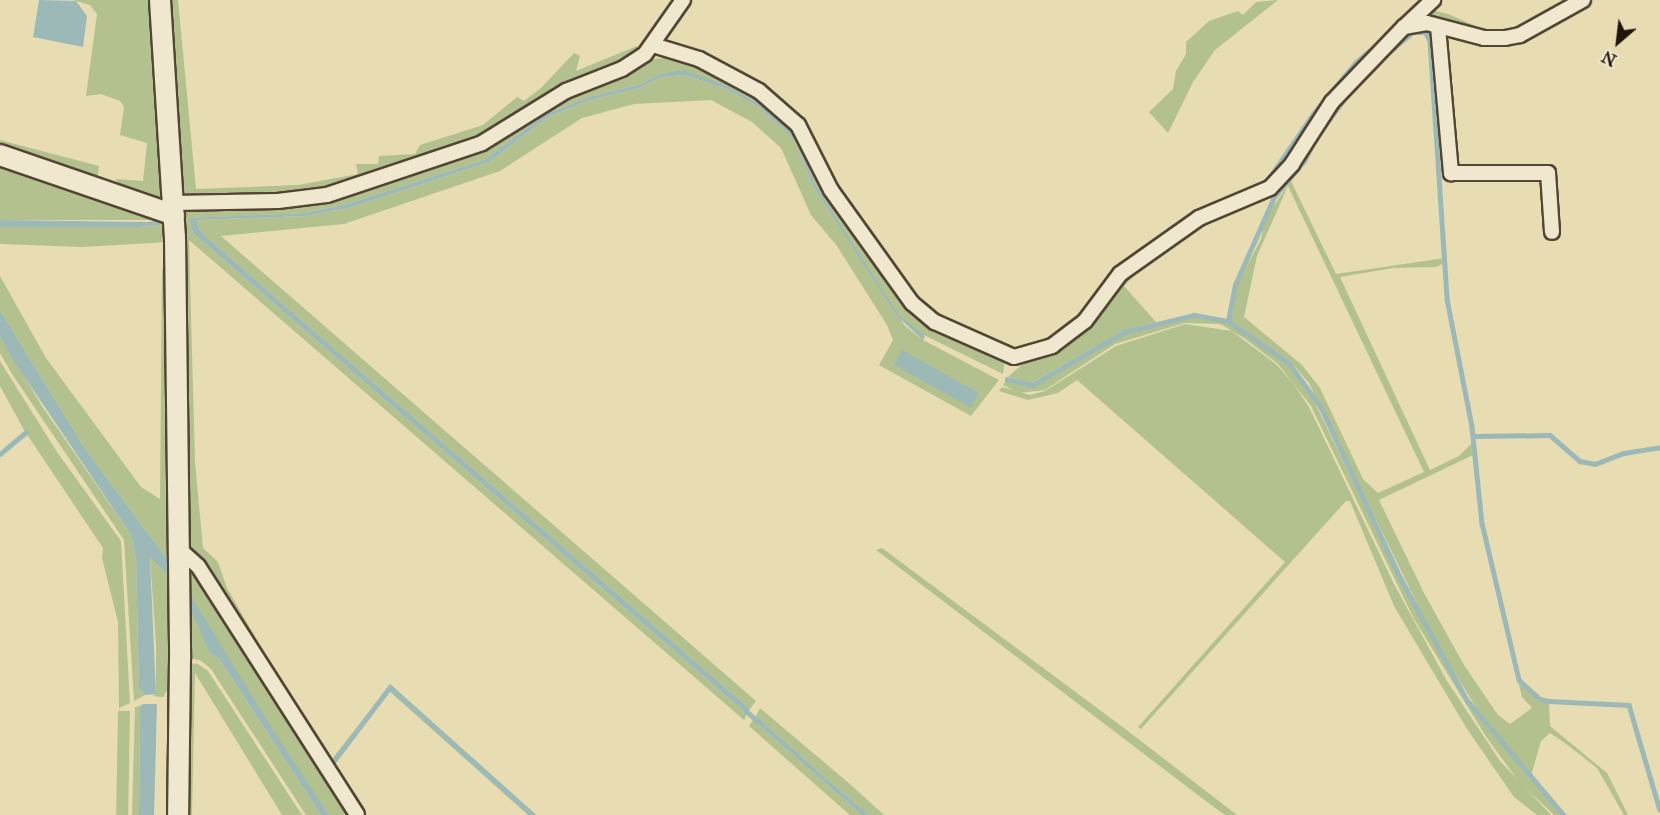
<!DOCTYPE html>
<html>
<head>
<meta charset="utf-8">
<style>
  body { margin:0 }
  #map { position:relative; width:1660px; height:815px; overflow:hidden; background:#e8dcb3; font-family:"IM FELL Great Primer",serif }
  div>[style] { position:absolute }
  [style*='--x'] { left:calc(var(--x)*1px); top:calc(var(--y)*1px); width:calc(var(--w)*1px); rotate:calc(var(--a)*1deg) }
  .green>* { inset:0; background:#b3c18e; transform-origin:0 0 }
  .water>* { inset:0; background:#9cb9b8; transform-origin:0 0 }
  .stream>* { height:4.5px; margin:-2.25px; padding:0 2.25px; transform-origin:2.25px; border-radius:2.25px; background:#9cb9b8 }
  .roads { filter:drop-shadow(2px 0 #534634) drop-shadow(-2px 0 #534634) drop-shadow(0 2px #534634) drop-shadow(0 -2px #534634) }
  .minor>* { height:14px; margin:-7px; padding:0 7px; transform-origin:7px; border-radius:7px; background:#f0e8ce }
  .secondary>* { height:20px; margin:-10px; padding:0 10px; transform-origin:10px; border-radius:10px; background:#f0e8ce }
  span { translate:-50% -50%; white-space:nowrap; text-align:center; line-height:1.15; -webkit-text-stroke:4.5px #f0e8ce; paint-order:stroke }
  .north { position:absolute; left:1588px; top:12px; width:60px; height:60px; -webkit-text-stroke:4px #f0e8ce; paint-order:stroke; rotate:208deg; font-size:16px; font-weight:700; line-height:24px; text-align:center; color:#21140a }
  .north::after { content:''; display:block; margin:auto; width:21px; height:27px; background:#21140a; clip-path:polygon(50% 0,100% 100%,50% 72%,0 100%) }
</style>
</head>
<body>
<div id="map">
  <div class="green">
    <i style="clip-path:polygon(73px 0,155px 0,161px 200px,118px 188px,116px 179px,143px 181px,147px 143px,120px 135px,124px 107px,120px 101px,101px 94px,86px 96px,97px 14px,90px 5px)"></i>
    <i style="clip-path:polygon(169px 0,178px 0,196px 189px,298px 185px,358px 174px,356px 164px,378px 164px,379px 156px,415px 154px,420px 145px,483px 125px,517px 97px,524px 101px,541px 88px,574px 53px,580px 56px,576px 71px,637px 46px,640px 52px,559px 87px,482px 137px,337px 187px,287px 194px,187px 198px,180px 193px)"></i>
    <i style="clip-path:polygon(1278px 0,1215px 50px,1193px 82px,1168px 133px,1149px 112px,1173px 89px,1176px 71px,1186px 54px,1186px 42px,1209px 21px,1238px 11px,1243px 15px,1256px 2px)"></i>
    <i style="clip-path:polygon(1428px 9px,1448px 14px,1497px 35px,1421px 17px)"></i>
    <i style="clip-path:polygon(667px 58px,701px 67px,743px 86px,795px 128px,917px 315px,936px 328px,1005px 359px,1003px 374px,918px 332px,900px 316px,815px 184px,798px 141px,761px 105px,728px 86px,684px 71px,660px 74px,638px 85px,589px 97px,546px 114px,484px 160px,347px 204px,305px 213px,190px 218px,193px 233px,747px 714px,744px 720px,189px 240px,195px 462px,203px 548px,218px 562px,227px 588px,278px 677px,331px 760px,391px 685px,536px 815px,528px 815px,388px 690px,334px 764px,367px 815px,361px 815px,188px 551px,184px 213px,186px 209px,373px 186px,649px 59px)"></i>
    <i style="clip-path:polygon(684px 75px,727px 89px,759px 107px,784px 130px,796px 143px,813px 186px,905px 326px,923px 340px,999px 380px,971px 416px,879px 365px,893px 340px,887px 325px,837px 246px,811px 215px,781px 148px,752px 122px,711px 100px,634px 104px,582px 118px,500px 171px,344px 224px,221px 236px,756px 701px,750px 709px,269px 292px,200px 231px,197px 220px,305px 216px,349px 208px,489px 162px,548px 117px,590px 100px,639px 88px,662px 77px)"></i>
    <i style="clip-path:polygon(0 140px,99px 166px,98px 175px,95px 179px,0 149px)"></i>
    <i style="clip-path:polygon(0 159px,166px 215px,169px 242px,82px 247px,0 244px,0 227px,141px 227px,164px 224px,165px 220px,0 220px)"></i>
    <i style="clip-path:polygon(evenodd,1291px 181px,1336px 274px,1445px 258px,1444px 263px,1436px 267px,1393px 268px,1340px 277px,1430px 470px,1459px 456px,1472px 443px,1473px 455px,1379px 500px,1425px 595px,1464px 665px,1498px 715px,1510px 724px,1532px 708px,1522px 697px,1518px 681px,1539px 700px,1549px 703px,1550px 726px,1607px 773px,1628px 815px,1624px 815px,1597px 768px,1565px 743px,1550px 733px,1541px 741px,1531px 776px,1487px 725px,1439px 648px,1309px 383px,1290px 361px,1230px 320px,1237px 285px,1261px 239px,1265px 218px,1291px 181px,1288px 186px,1424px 472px,1378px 493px,1363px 479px,1320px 388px,1302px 365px,1244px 317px,1257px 256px,1288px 186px)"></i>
    <i style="clip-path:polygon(169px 264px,171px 564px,86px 450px,0 310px,0 276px,46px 358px,141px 487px,160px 499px,162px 270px)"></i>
    <i style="clip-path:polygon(1130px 273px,1133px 277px,1124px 286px,1156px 322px,1123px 331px,1031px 383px,1008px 377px,1029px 358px,1049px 350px)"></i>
    <i style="clip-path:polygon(1194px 316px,1227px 322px,1246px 332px,1288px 363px,1306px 384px,1398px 576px,1466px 700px,1563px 815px,1554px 815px,1519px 782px,1485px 735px,1414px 619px,1311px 406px,1278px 364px,1244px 338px,1220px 324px,1185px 323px,1115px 344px,1045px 390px,1019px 393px,1003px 385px,1006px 380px,1032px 386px,1124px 333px)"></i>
    <i style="clip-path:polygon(1185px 324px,1232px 331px,1277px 365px,1293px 383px,1309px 407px,1395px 586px,1447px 681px,1500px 761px,1551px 815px,1537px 815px,1514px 797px,1467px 729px,1394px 606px,1350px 501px,1346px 501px,1141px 729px,1138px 727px,1285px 562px,1077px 380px,1058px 393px,1028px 400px,999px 391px,1002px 387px,1030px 395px,1045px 391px,1116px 346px)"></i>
    <i style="clip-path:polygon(0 336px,42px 406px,131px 535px,136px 559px,139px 689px,145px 695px,134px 701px,124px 540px,12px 374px,0 353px)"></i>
    <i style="clip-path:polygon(0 361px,57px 452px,121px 541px,130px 703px,119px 708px,118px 622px,102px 558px,103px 548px,24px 430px,0 386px)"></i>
    <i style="clip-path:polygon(882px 548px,1124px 728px,1237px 815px,1225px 815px,1215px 808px,876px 550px)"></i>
    <i style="clip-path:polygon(150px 558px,171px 578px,170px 686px,163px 697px,152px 696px,156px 694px,156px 645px)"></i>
    <i style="clip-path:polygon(195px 573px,353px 815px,329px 815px,206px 639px,210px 653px,220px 660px,321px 815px,306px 815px,211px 669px,200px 660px,186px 658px,187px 575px)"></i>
    <i style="clip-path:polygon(186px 663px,198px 664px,208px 671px,302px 815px,282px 815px,195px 673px,192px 815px,184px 815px)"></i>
    <i style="clip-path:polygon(140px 706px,139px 815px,132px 815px,135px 707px)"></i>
    <i style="clip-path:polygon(760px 708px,851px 785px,884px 815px,869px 815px,829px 781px,756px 716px)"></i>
    <i style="left:130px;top:711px;width:104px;height:12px;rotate:91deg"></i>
    <i style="clip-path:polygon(753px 720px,862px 815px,850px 815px,835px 802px,749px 726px)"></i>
  </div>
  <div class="water">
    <i style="clip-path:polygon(39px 0,76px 1px,87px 16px,83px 47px,33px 37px)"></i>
    <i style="clip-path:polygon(684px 70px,728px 86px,761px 105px,787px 128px,798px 141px,815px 184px,900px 316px,925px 336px,923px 340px,898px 317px,813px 186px,796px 143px,784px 130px,759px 107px,727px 89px,684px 75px,662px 77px,639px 88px,590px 100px,548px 117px,489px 162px,349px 208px,305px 216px,197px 220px,200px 231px,269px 292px,750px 709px,747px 714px,193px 233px,189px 218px,305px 213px,347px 204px,484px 160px,546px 114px,589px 97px,638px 85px,660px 74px)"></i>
    <i style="clip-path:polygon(0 220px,147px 222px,165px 220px,165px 224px,141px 227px,0 227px)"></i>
    <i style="clip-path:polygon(0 310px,86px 450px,171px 564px,171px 578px,150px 558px,156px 694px,145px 695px,139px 689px,136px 559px,131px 535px,13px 360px,0 336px)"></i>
    <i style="left:902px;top:350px;width:88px;height:17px;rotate:29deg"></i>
    <i style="clip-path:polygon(188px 591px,275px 733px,329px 815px,321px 815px,220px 660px,210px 653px,187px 602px)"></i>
    <i style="clip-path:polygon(143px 704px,157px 704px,154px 815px,139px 815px,140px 706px)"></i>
    <i style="clip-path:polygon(756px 716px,829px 781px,869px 815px,862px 815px,753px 720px)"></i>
  </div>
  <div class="stream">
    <i style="--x:1389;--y:52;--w:30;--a:-40"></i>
    <i style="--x:1412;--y:33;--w:14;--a:0"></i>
    <i style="--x:1426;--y:33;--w:9;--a:63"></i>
    <i style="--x:1430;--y:41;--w:259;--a:86.2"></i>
    <i style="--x:1447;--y:299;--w:130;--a:78.9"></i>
    <i style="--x:1472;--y:427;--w:97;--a:84.1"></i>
    <i style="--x:1482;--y:523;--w:161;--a:76.7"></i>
    <i style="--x:1519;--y:680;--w:28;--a:42"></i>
    <i style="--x:1540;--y:699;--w:9;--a:13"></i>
    <i style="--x:1549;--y:701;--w:80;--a:2.9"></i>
    <i style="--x:1629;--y:705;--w:109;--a:73.6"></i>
    <i style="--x:1322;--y:129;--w:42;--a:-53.7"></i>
    <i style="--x:1269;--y:186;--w:5;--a:-112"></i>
    <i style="--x:1267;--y:181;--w:81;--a:-55.5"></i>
    <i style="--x:1313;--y:114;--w:67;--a:-50.4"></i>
    <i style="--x:1356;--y:62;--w:38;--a:-40"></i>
    <i style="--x:1274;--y:197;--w:47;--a:-50.2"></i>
    <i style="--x:1304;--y:161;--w:28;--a:-63"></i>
    <i style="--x:1228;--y:321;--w:37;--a:-79"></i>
    <i style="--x:1235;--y:285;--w:96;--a:-66.1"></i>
    <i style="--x:1007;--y:379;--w:26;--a:13"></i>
    <i style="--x:1032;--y:385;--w:106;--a:-29.9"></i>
    <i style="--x:1124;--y:332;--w:72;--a:-13.7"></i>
    <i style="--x:1194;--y:315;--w:35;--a:10"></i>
    <i style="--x:1228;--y:321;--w:74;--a:34.5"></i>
    <i style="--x:1289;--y:363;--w:54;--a:54"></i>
    <i style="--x:1321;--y:407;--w:185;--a:65.1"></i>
    <i style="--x:1399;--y:575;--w:142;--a:61.5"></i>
    <i style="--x:1467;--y:700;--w:150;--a:49.9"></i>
    <i style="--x:1473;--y:436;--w:77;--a:-0.7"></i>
    <i style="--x:1550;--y:435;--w:40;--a:41"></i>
    <i style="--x:1580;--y:461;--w:15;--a:11"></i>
    <i style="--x:1595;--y:464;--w:31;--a:-21"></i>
    <i style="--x:1624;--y:453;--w:36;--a:-9"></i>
    <i style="--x:0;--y:454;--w:34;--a:-40"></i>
    <i style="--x:745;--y:710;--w:18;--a:41"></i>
    <i style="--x:333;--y:762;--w:94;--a:-52.8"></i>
    <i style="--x:390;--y:687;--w:192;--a:41.8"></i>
  </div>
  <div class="roads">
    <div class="minor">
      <i style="--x:1404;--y:27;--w:40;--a:-43"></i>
      <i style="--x:1438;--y:27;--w:147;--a:84.9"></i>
      <i style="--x:1451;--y:173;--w:97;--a:0"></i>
      <i style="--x:1548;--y:173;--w:59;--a:86.1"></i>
      <i style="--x:653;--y:45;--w:48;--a:16.9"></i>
      <i style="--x:699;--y:59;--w:68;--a:28.1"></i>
      <i style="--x:759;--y:91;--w:52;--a:41.1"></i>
      <i style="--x:798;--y:125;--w:73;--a:63.1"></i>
      <i style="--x:831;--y:190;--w:139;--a:54.4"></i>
      <i style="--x:912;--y:303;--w:30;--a:40"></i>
      <i style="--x:935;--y:322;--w:86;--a:23.9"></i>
      <i style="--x:1014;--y:357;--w:40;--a:-16"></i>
      <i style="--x:1052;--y:346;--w:41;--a:-37.1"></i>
      <i style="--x:1085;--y:321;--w:59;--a:-53.3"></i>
      <i style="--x:1120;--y:274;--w:97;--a:-35.3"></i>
      <i style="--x:1199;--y:218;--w:77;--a:-22.9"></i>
      <i style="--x:1270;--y:188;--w:33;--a:-47"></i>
      <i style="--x:1292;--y:164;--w:74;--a:-57.2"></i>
      <i style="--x:1332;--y:102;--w:104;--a:-46.2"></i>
      <i style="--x:1404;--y:27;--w:23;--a:-10"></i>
      <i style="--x:1427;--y:23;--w:59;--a:14.7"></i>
      <i style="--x:1484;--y:38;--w:21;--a:0"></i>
      <i style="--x:1505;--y:38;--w:15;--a:-11"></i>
      <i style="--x:1520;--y:35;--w:72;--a:-29.1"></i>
      <i style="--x:173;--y:203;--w:105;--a:-1.1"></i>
      <i style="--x:278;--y:201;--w:49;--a:-7"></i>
      <i style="--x:327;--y:195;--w:163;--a:-18.5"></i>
      <i style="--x:482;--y:143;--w:99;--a:-31.8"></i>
      <i style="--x:566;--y:91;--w:60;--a:-21.4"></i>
      <i style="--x:622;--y:69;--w:27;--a:-33"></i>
      <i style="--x:645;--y:54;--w:66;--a:-54.9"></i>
      <i style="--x:179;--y:549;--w:25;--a:42"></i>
      <i style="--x:198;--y:566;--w:295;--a:57.4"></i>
    </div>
    <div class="secondary">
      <i style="--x:160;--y:0;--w:237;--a:86.4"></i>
      <i style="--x:175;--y:237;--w:422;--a:89.3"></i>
      <i style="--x:180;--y:659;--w:156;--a:90.7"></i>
      <i style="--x:0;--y:155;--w:184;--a:19"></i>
    </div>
  </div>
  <div class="north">N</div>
</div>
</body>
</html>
